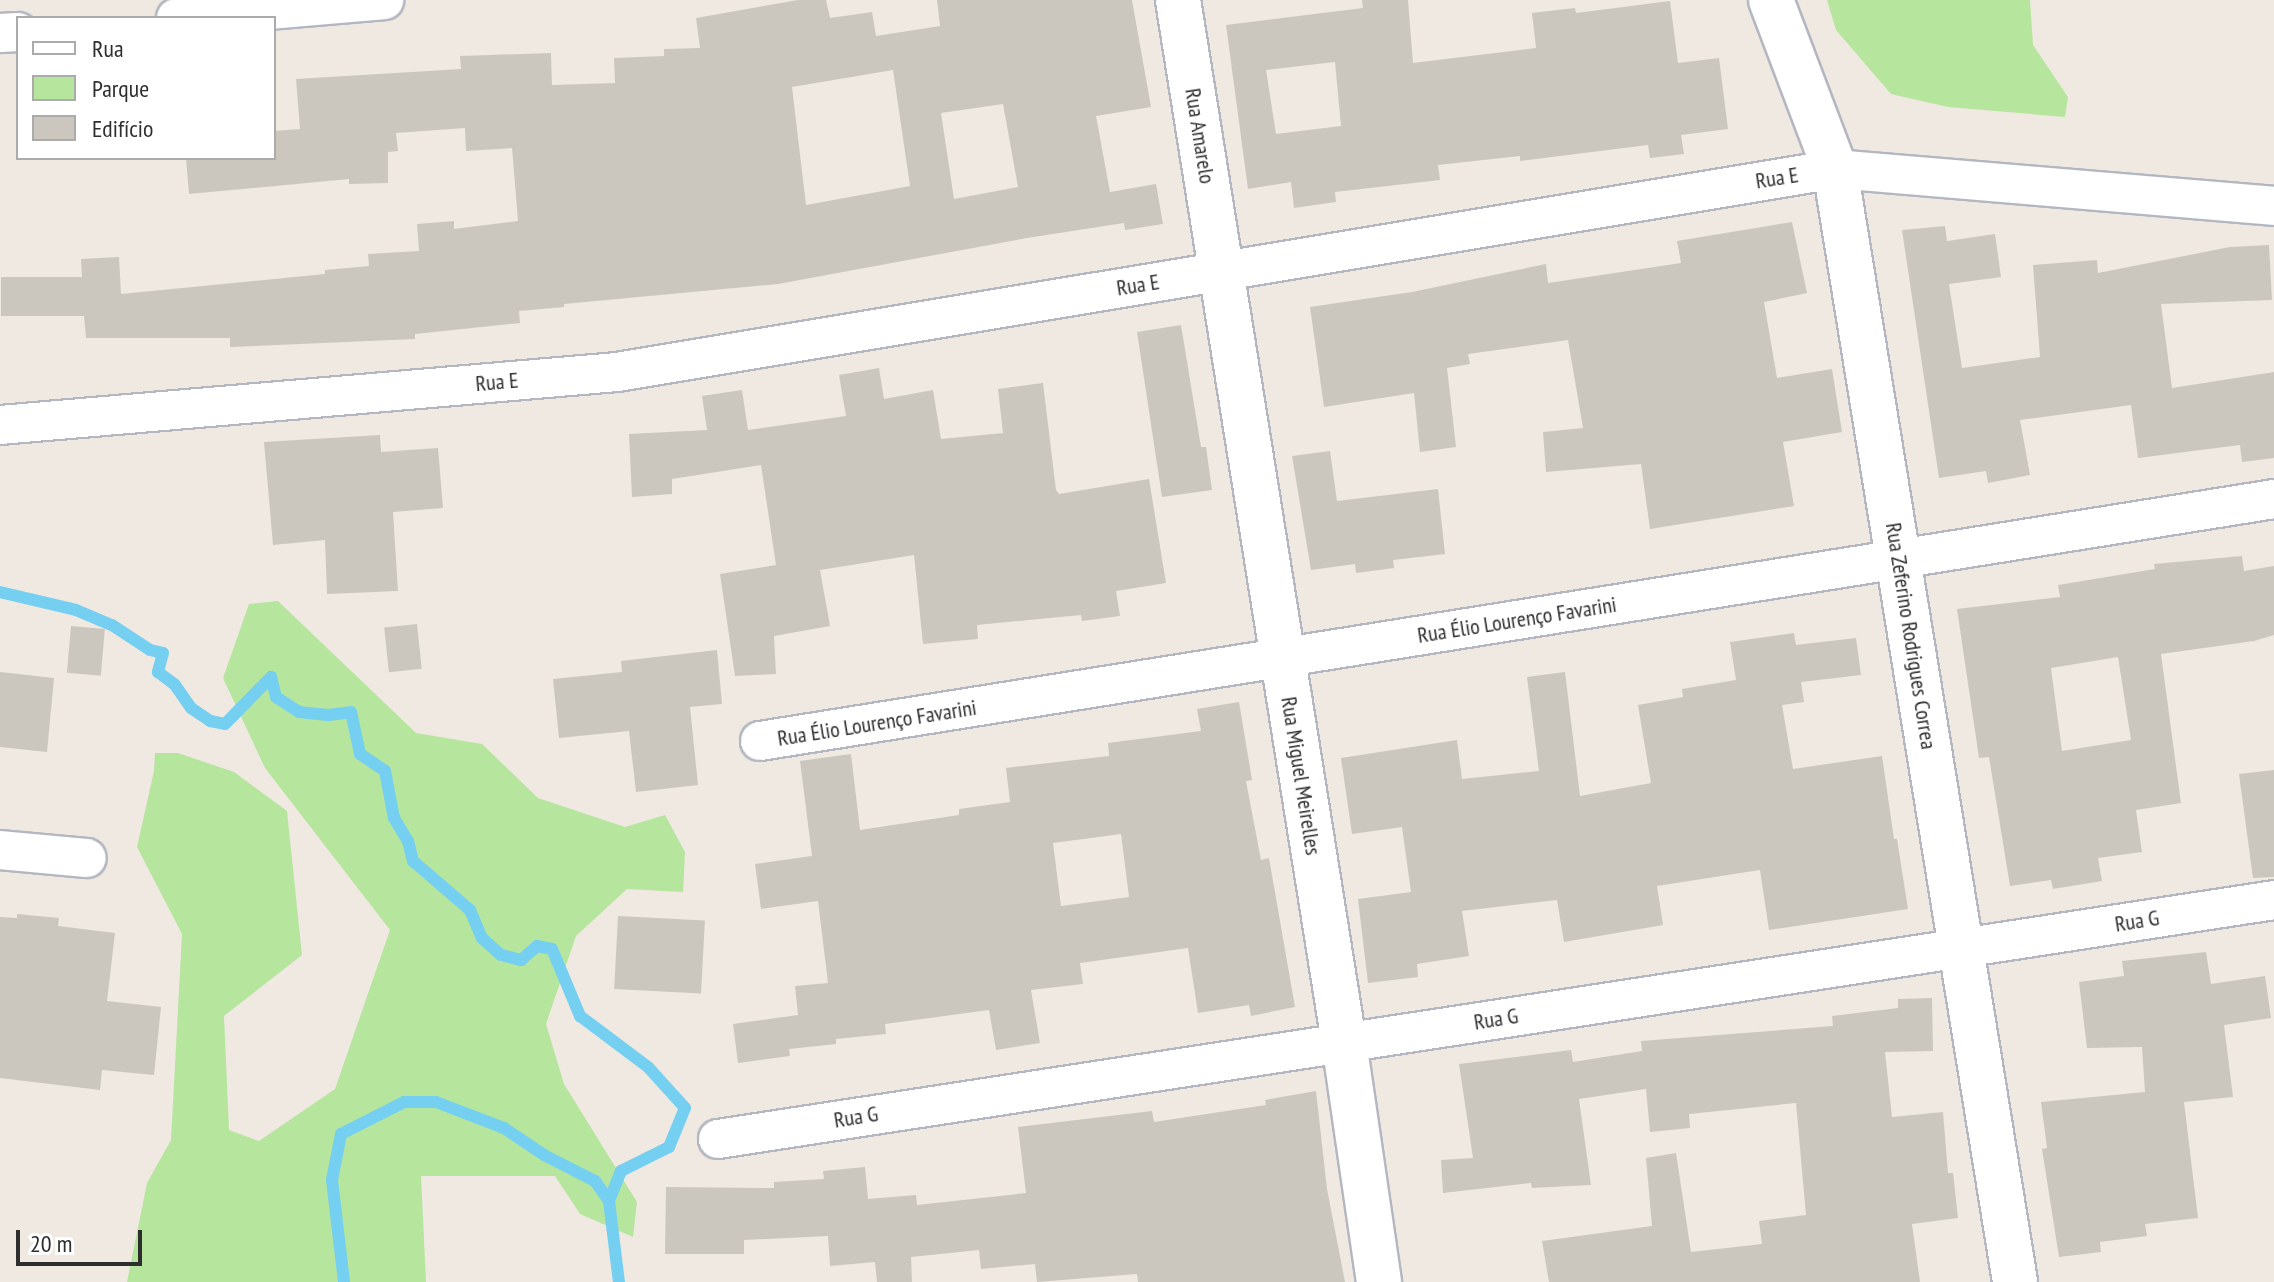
<!DOCTYPE html>
<html>
<head>
<meta charset="utf-8">
<style>
  body { margin:0 }
  #map { position:relative; width:2274px; height:1282px; overflow:hidden; background:#efe9e1; font-family:"PT Sans Narrow",sans-serif }
  div>[style] { position:absolute }
  [style*='--x'] { left:calc(var(--x)*1px); top:calc(var(--y)*1px); width:calc(var(--w)*1px); rotate:calc(var(--a)*1deg) }
  .green>* { inset:0; background:#b6e59e }
  .stream>* { height:12px; margin:-6px; padding:0 6px; transform-origin:6px; border-radius:6px; background:#75cff0 }
  .building>* { inset:0; background:#cbc7bf; transform-origin:0 0 }
  .roads { filter:drop-shadow(2px 0 #b4b7c1) drop-shadow(-2px 0 #b4b7c1) drop-shadow(0 2px #b4b7c1) drop-shadow(0 -2px #b4b7c1) }
  .street>* { height:38px; margin:-19px; padding:0 19px; transform-origin:19px; border-radius:19px; background:#fff }
  .secondary>* { height:44px; margin:-22px; padding:0 22px; transform-origin:22px; border-radius:22px; background:#fff }
  span { translate:-50% -50%; white-space:nowrap; text-align:center; line-height:1.15; -webkit-text-stroke:8px #fff; paint-order:stroke }
  .street-label { font-size:22px; color:#2e2e2e }
  .legend { position:absolute; left:16px; top:16px; width:260px; height:144px; box-sizing:border-box; background:#fff; border:2px solid #ababab; margin:0; padding:10px 14px; list-style:none; font-size:24px; color:#2e2e2e }
  .legend li { display:flex; align-items:center; gap:16px; height:40px }
  .legend b { width:40px; border:2px solid #ababab }
  .scale { position:absolute; left:16px; top:1230px; width:126px; height:36px; box-sizing:border-box; border:4px solid #2e2e2e; border-top:0; padding-left:10px; font-size:24px; line-height:28px; white-space:nowrap; color:#2e2e2e; -webkit-text-stroke:6px #fff; paint-order:stroke }
</style>
</head>
<body>
<div id="map">
  <div class="green">
    <i style="clip-path:polygon(1827px 0,2030px 0,2033px 45px,2068px 97px,2065px 117px,1948px 107px,1891px 94px,1836px 30px)"></i>
    <i style="clip-path:polygon(278px 601px,416px 733px,482px 744px,538px 798px,625px 827px,665px 815px,685px 852px,683px 892px,627px 889px,576px 936px,546px 1024px,564px 1084px,637px 1202px,633px 1237px,580px 1214px,555px 1176px,421px 1176px,426px 1282px,127px 1282px,147px 1183px,171px 1140px,182px 934px,137px 847px,154px 771px,155px 753px,178px 753px,234px 772px,287px 811px,302px 955px,224px 1016px,229px 1130px,259px 1141px,335px 1089px,390px 930px,265px 768px,223px 678px,249px 604px)"></i>
  </div>
  <div class="stream">
    <i style="--x:0;--y:592;--w:78;--a:13.3"></i>
    <i style="--x:76;--y:610;--w:39;--a:23"></i>
    <i style="--x:112;--y:625;--w:45;--a:33.3"></i>
    <i style="--x:150;--y:650;--w:13;--a:13"></i>
    <i style="--x:163;--y:653;--w:20;--a:105"></i>
    <i style="--x:158;--y:672;--w:21;--a:37"></i>
    <i style="--x:175;--y:685;--w:28;--a:55"></i>
    <i style="--x:191;--y:708;--w:23;--a:34"></i>
    <i style="--x:210;--y:721;--w:15;--a:11"></i>
    <i style="--x:225;--y:724;--w:66;--a:-45.6"></i>
    <i style="--x:271;--y:677;--w:21;--a:76"></i>
    <i style="--x:276;--y:697;--w:27;--a:33"></i>
    <i style="--x:299;--y:712;--w:29;--a:6"></i>
    <i style="--x:328;--y:715;--w:23;--a:-7"></i>
    <i style="--x:351;--y:712;--w:43;--a:77.9"></i>
    <i style="--x:360;--y:754;--w:30;--a:34"></i>
    <i style="--x:385;--y:771;--w:48;--a:79.2"></i>
    <i style="--x:394;--y:818;--w:27;--a:59"></i>
    <i style="--x:408;--y:841;--w:21;--a:76"></i>
    <i style="--x:413;--y:861;--w:75;--a:40.7"></i>
    <i style="--x:470;--y:910;--w:30;--a:67"></i>
    <i style="--x:482;--y:938;--w:25;--a:42"></i>
    <i style="--x:501;--y:955;--w:21;--a:14"></i>
    <i style="--x:521;--y:960;--w:21;--a:-41"></i>
    <i style="--x:537;--y:946;--w:15;--a:11"></i>
    <i style="--x:552;--y:949;--w:73;--a:67.3"></i>
    <i style="--x:580;--y:1016;--w:85;--a:36.9"></i>
    <i style="--x:648;--y:1067;--w:55;--a:47.9"></i>
    <i style="--x:685;--y:1108;--w:42;--a:112.3"></i>
    <i style="--x:669;--y:1147;--w:54;--a:153.4"></i>
    <i style="--x:621;--y:1171;--w:32;--a:112"></i>
    <i style="--x:609;--y:1201;--w:82;--a:83"></i>
    <i style="--x:344;--y:1282;--w:103;--a:-96.7"></i>
    <i style="--x:332;--y:1180;--w:47;--a:-78.9"></i>
    <i style="--x:341;--y:1134;--w:71;--a:-26.9"></i>
    <i style="--x:404;--y:1102;--w:32;--a:0"></i>
    <i style="--x:436;--y:1102;--w:73;--a:20.9"></i>
    <i style="--x:504;--y:1128;--w:48;--a:34"></i>
    <i style="--x:544;--y:1155;--w:57;--a:27"></i>
    <i style="--x:595;--y:1181;--w:24;--a:55"></i>
  </div>
  <div class="building">
    <i style="clip-path:polygon(evenodd,798px 0,826px 0,830px 18px,872px 12px,876px 36px,940px 26px,937px 0,1132px 0,1151px 107px,1096px 116px,1110px 192px,1156px 184px,1163px 224px,1125px 230px,1124px 223px,1027px 238px,778px 284px,564px 304px,564px 307px,519px 311px,520px 323px,415px 334px,415px 339px,230px 347px,230px 338px,86px 338px,84px 316px,1px 316px,1px 277px,82px 277px,81px 259px,119px 257px,121px 294px,325px 274px,325px 270px,369px 266px,368px 254px,419px 251px,417px 224px,454px 221px,454px 229px,518px 221px,512px 148px,466px 151px,465px 128px,396px 133px,398px 151px,388px 152px,388px 183px,349px 184px,349px 179px,189px 194px,186px 158px,274px 158px,274px 131px,300px 129px,296px 79px,461px 69px,460px 56px,551px 53px,552px 85px,615px 83px,614px 58px,664px 56px,664px 49px,700px 48px,696px 18px,798px 0,893px 70px,910px 186px,806px 205px,792px 87px,893px 70px,798px 0,1003px 104px,1018px 187px,954px 199px,941px 113px,1003px 104px)"></i>
    <i style="clip-path:polygon(evenodd,1362px 0,1408px 0,1413px 63px,1536px 48px,1532px 13px,1575px 8px,1576px 13px,1670px 1px,1678px 63px,1719px 58px,1728px 129px,1681px 135px,1684px 154px,1650px 158px,1648px 145px,1520px 161px,1520px 156px,1438px 165px,1440px 180px,1335px 192px,1336px 202px,1294px 208px,1291px 182px,1248px 189px,1226px 25px,1363px 8px,1362px 0,1335px 62px,1341px 126px,1276px 134px,1266px 70px,1335px 62px)"></i>
    <i style="clip-path:polygon(1792px 222px,1807px 293px,1764px 302px,1777px 378px,1832px 369px,1842px 432px,1783px 442px,1794px 506px,1650px 529px,1641px 464px,1546px 472px,1543px 432px,1583px 428px,1568px 340px,1468px 354px,1470px 364px,1447px 368px,1456px 447px,1420px 452px,1414px 393px,1324px 407px,1310px 307px,1412px 292px,1546px 264px,1548px 283px,1681px 263px,1677px 241px)"></i>
    <i style="clip-path:polygon(1945px 226px,1947px 241px,1995px 234px,2001px 277px,1949px 284px,1962px 368px,2040px 357px,2033px 265px,2097px 260px,2098px 273px,2230px 247px,2269px 245px,2272px 300px,2161px 304px,2172px 388px,2274px 372px,2274px 458px,2242px 462px,2240px 445px,2138px 458px,2131px 405px,2020px 420px,2030px 475px,1988px 483px,1986px 471px,1939px 478px,1902px 230px)"></i>
    <i style="clip-path:polygon(1181px 325px,1201px 447px,1206px 447px,1212px 490px,1162px 497px,1137px 332px)"></i>
    <i style="clip-path:polygon(879px 368px,884px 399px,933px 390px,941px 439px,1003px 433px,998px 389px,1043px 383px,1056px 490px,1059px 494px,1149px 479px,1166px 583px,1116px 591px,1120px 616px,1082px 621px,1081px 615px,977px 625px,978px 639px,923px 644px,914px 555px,820px 570px,830px 626px,774px 636px,776px 674px,735px 676px,720px 574px,776px 565px,761px 465px,672px 479px,672px 494px,632px 497px,629px 434px,707px 430px,702px 396px,742px 390px,748px 430px,846px 416px,839px 375px)"></i>
    <i style="clip-path:polygon(380px 435px,381px 452px,438px 448px,443px 508px,393px 512px,398px 591px,327px 594px,325px 540px,273px 545px,264px 442px)"></i>
    <i style="clip-path:polygon(1330px 451px,1337px 501px,1438px 489px,1445px 554px,1393px 560px,1394px 568px,1356px 573px,1355px 564px,1311px 570px,1292px 456px)"></i>
    <i style="clip-path:polygon(evenodd,2242px 556px,2244px 571px,2274px 566px,2274px 635px,2254px 641px,2161px 654px,2181px 803px,2136px 810px,2142px 852px,2098px 858px,2102px 881px,2053px 889px,2051px 880px,2010px 886px,1989px 757px,1979px 758px,1957px 609px,2060px 597px,2058px 585px,2155px 569px,2154px 564px,2242px 556px,2118px 657px,2131px 740px,2062px 751px,2051px 668px,2118px 657px)"></i>
    <i style="left:417px;top:624px;width:45px;height:33px;rotate:84deg"></i>
    <i style="left:71px;top:626px;width:34px;height:47px;rotate:5deg"></i>
    <i style="clip-path:polygon(1794px 633px,1796px 645px,1856px 638px,1861px 675px,1801px 682px,1804px 702px,1782px 705px,1793px 769px,1882px 756px,1894px 839px,1897px 839px,1908px 909px,1769px 930px,1760px 870px,1657px 886px,1663px 925px,1564px 942px,1557px 900px,1462px 911px,1469px 956px,1417px 964px,1418px 977px,1368px 983px,1358px 899px,1411px 892px,1402px 827px,1352px 834px,1341px 758px,1457px 740px,1462px 779px,1539px 771px,1527px 677px,1565px 672px,1580px 796px,1651px 783px,1638px 705px,1683px 697px,1682px 689px,1736px 680px,1730px 642px)"></i>
    <i style="clip-path:polygon(717px 650px,722px 704px,690px 707px,698px 785px,636px 792px,629px 731px,559px 738px,553px 679px,622px 672px,621px 661px)"></i>
    <i style="clip-path:polygon(0 672px,54px 678px,47px 752px,0 747px)"></i>
    <i style="clip-path:polygon(evenodd,1239px 702px,1252px 780px,1246px 781px,1261px 860px,1269px 858px,1295px 1007px,1251px 1016px,1249px 1005px,1198px 1013px,1188px 948px,1080px 963px,1083px 984px,1031px 990px,1040px 1043px,996px 1050px,989px 1010px,885px 1024px,886px 1034px,836px 1039px,836px 1044px,789px 1049px,790px 1056px,738px 1063px,733px 1024px,798px 1015px,795px 986px,828px 983px,818px 901px,761px 909px,755px 864px,812px 856px,800px 761px,851px 754px,860px 830px,959px 815px,959px 809px,1010px 802px,1006px 768px,1109px 756px,1108px 743px,1201px 731px,1197px 709px,1239px 702px,1121px 834px,1129px 897px,1061px 906px,1053px 843px,1121px 834px)"></i>
    <i style="clip-path:polygon(2274px 770px,2274px 877px,2253px 878px,2239px 774px)"></i>
    <i style="clip-path:polygon(17px 914px,59px 918px,58px 926px,115px 933px,107px 1001px,161px 1007px,154px 1075px,102px 1070px,100px 1090px,0 1078px,0 917px,17px 918px)"></i>
    <i style="left:618px;top:916px;width:87px;height:73px;rotate:3deg"></i>
    <i style="clip-path:polygon(2206px 952px,2211px 984px,2265px 976px,2271px 1018px,2224px 1025px,2233px 1097px,2184px 1102px,2198px 1218px,2145px 1224px,2147px 1236px,2100px 1242px,2101px 1252px,2059px 1257px,2042px 1149px,2047px 1148px,2041px 1102px,2145px 1092px,2142px 1047px,2087px 1048px,2079px 982px,2124px 976px,2122px 961px)"></i>
    <i style="clip-path:polygon(1932px 998px,1933px 1051px,1885px 1052px,1892px 1117px,1943px 1112px,1948px 1173px,1953px 1173px,1958px 1218px,1912px 1224px,1920px 1282px,1549px 1282px,1542px 1241px,1652px 1226px,1646px 1158px,1676px 1153px,1691px 1252px,1762px 1244px,1759px 1221px,1806px 1215px,1796px 1103px,1689px 1114px,1690px 1128px,1650px 1132px,1646px 1089px,1579px 1099px,1591px 1185px,1532px 1188px,1531px 1183px,1443px 1193px,1441px 1160px,1473px 1158px,1459px 1064px,1571px 1050px,1573px 1062px,1642px 1051px,1641px 1041px,1833px 1026px,1832px 1016px,1898px 1008px,1898px 999px)"></i>
    <i style="clip-path:polygon(1316px 1091px,1327px 1189px,1345px 1282px,1138px 1282px,1137px 1274px,1037px 1282px,1035px 1264px,981px 1269px,979px 1250px,911px 1257px,912px 1282px,877px 1282px,875px 1262px,830px 1266px,828px 1236px,744px 1240px,744px 1254px,665px 1254px,666px 1187px,774px 1188px,774px 1182px,824px 1179px,823px 1171px,865px 1167px,868px 1199px,916px 1195px,917px 1205px,1026px 1193px,1018px 1127px,1152px 1111px,1154px 1122px,1266px 1105px,1265px 1100px)"></i>
  </div>
  <div class="roads">
    <div class="street">
      <i style="--x:176;--y:18;--w:209;--a:-4.9"></i>
      <i style="--x:0;--y:33;--w:18;--a:-3"></i>
      <i style="--x:0;--y:425;--w:619;--a:-4.91"></i>
      <i style="--x:617;--y:372;--w:1235;--a:-9.46"></i>
      <i style="--x:1835;--y:169;--w:441;--a:4.8"></i>
      <i style="--x:760;--y:741;--w:1533;--a:-9.08"></i>
      <i style="--x:0;--y:850;--w:87;--a:5.3"></i>
      <i style="--x:718;--y:1139;--w:1574;--a:-8.73"></i>
    </div>
    <div class="secondary">
      <i style="--x:1178;--y:0;--w:1055;--a:80.95"></i>
      <i style="--x:1344;--y:1042;--w:243;--a:81.7"></i>
      <i style="--x:1771;--y:0;--w:181;--a:69.3"></i>
      <i style="--x:1835;--y:169;--w:1127;--a:80.81"></i>
    </div>
  </div>
  <div class="street-label">
    <span style="left:1200px;top:136px;rotate:81deg">Rua Amarelo</span>
    <span style="left:1777px;top:178px;rotate:-9deg">Rua E</span>
    <span style="left:1138px;top:285px;rotate:-9deg">Rua E</span>
    <span style="left:497px;top:382px;rotate:-5deg">Rua E</span>
    <span style="left:1517px;top:620px;rotate:-9deg">Rua Élio Lourenço Favarini</span>
    <span style="left:1911px;top:636px;rotate:81deg">Rua Zeferino Rodrigues Correa</span>
    <span style="left:877px;top:723px;rotate:-9deg">Rua Élio Lourenço Favarini</span>
    <span style="left:1301px;top:776px;rotate:81deg">Rua Miguel Meirelles</span>
    <span style="left:2137px;top:921px;rotate:-9deg">Rua G</span>
    <span style="left:1496px;top:1019px;rotate:-9deg">Rua G</span>
    <span style="left:856px;top:1117px;rotate:-9deg">Rua G</span>
  </div>
  <ul class="legend">
  <li><b style="height:10px;background:#fff"></b>Rua</li>
  <li><b style="height:22px;background:#b6e59e"></b>Parque</li>
  <li><b style="height:22px;background:#cbc7bf"></b>Edifício</li>
  </ul>
  <div class="scale">20 m</div>
</div>
</body>
</html>
